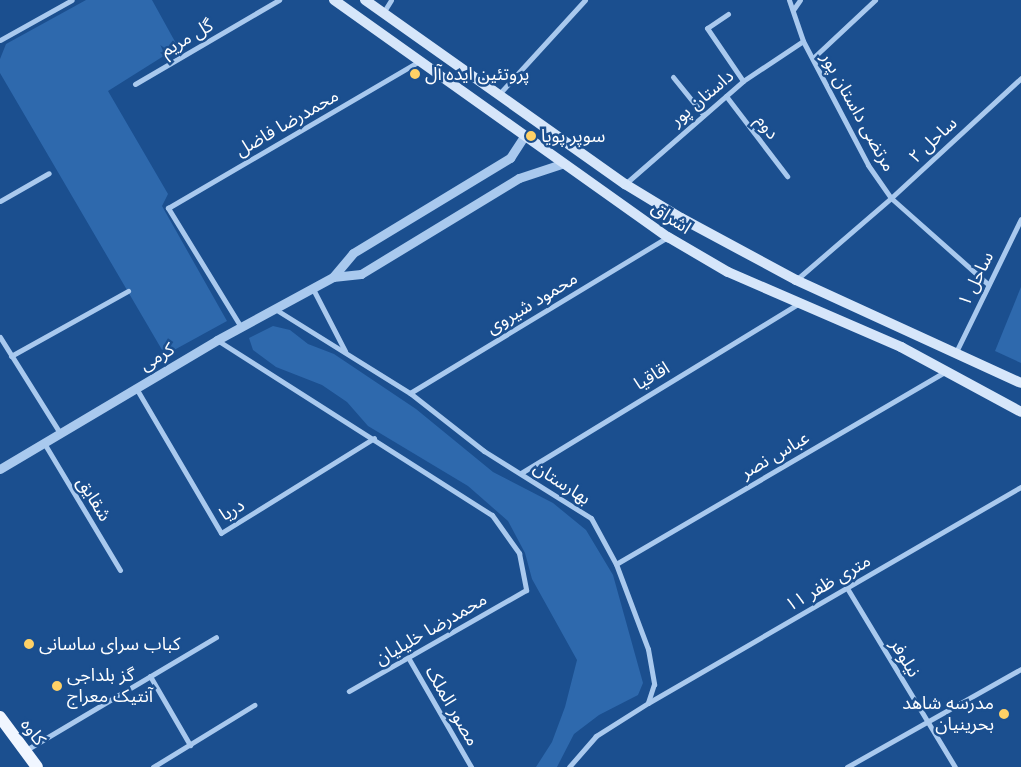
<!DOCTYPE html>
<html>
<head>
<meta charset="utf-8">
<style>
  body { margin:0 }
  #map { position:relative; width:1021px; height:767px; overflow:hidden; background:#1b4f8f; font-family:"Space Grotesk","Noto Sans Arabic",sans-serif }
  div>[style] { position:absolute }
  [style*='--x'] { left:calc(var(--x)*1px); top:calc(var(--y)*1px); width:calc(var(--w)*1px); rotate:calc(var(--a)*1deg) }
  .green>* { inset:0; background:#2e69ad }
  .minor>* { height:5px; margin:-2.5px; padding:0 2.5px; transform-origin:2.5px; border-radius:2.5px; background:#a9c9ee }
  .tertiary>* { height:9px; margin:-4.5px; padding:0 4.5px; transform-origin:4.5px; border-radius:4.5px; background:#a9c9ee }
  .secondary>* { height:10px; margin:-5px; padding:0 5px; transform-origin:5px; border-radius:5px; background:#d6e6fa }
  .primary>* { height:12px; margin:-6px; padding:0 6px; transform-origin:6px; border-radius:6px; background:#f0f6ff }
  .dots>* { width:14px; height:14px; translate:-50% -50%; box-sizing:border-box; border:2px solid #1b4f8f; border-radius:50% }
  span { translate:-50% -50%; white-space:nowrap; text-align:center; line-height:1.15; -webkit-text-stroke:5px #1b4f8f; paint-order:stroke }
  .street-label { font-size:18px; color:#fff }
  .poi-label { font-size:18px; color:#fff }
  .left { translate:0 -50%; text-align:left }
  .right { translate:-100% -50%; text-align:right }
</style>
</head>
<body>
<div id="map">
  <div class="green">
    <i style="clip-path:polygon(86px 0,152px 0,178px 47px,108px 91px,168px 194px,162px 206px,227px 321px,165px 355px,0 73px,0 59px,6px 44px)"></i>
    <i style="clip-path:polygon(1021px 287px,1021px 363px,995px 351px)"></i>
    <i style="clip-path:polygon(273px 326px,290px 330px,308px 344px,334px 354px,416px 409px,493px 472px,553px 503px,586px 530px,613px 575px,643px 683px,638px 695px,599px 715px,574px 734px,557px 767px,536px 767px,552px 742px,565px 707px,577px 660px,532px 579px,525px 553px,508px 521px,468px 486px,368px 426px,347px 402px,322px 385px,276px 367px,253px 350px,249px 338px)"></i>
  </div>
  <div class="minor">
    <i style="--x:789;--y:0;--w:43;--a:71.1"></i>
    <i style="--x:803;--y:41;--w:140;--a:62.3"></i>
    <i style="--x:868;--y:165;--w:40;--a:55.1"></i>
    <i style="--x:891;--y:198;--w:130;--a:41.6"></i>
    <i style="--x:793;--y:10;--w:12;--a:-55"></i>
    <i style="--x:383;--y:13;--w:15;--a:-58"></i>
    <i style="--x:728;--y:14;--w:25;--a:146"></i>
    <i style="--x:707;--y:28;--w:64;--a:55.8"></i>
    <i style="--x:0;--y:40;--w:82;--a:-29.1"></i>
    <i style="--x:813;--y:58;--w:85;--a:-43.1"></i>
    <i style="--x:673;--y:77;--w:48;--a:51"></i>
    <i style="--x:135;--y:84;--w:167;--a:-30.3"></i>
    <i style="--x:500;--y:93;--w:126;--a:-47.6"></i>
    <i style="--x:726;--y:96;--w:101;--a:52.7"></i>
    <i style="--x:625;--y:184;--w:157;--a:-41.1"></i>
    <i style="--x:743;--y:81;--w:72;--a:-33.7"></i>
    <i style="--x:0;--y:201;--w:56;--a:-29.7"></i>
    <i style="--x:796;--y:280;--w:125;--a:-40.8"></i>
    <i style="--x:891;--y:198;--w:177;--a:-42.7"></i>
    <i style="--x:313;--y:289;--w:70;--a:62.7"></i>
    <i style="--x:275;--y:309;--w:159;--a:31.9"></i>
    <i style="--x:410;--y:393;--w:94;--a:38.1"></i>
    <i style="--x:484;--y:451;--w:126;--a:32.1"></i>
    <i style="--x:591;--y:518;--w:52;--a:61.5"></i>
    <i style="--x:616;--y:564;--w:91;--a:69.4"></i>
    <i style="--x:648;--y:649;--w:36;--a:80"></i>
    <i style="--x:654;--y:684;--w:20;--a:108"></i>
    <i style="--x:648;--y:703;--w:62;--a:147.6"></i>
    <i style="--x:596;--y:736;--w:41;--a:131.1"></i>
    <i style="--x:241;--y:327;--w:140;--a:-121.5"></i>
    <i style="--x:168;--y:208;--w:292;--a:-30.3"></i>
    <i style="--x:0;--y:337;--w:113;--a:58"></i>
    <i style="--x:217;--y:340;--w:326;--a:32.5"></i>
    <i style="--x:492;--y:515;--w:47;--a:54.6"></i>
    <i style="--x:519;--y:553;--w:38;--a:79"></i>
    <i style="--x:526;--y:590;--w:204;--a:150.3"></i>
    <i style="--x:956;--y:352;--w:148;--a:-64"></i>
    <i style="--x:11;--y:356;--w:134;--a:-29.1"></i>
    <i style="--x:136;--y:388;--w:168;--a:59.6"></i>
    <i style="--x:221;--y:533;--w:180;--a:-31.8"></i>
    <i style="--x:410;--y:393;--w:301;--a:-31.2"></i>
    <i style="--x:44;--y:443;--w:148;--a:59.1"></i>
    <i style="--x:521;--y:473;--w:326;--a:-31.4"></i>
    <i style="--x:616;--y:564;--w:381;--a:-30.3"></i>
    <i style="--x:847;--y:588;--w:209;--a:58.9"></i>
    <i style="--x:409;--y:659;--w:125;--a:60.1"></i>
    <i style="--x:150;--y:676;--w:80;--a:59.9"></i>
    <i style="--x:648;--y:703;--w:431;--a:-30.1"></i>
    <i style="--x:26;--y:750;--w:221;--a:-30.7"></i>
    <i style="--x:153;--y:767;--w:119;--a:-31.5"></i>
    <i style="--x:847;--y:767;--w:200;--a:-29.4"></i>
  </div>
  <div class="tertiary">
    <i style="--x:333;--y:277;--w:28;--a:-6"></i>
    <i style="--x:361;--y:274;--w:185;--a:-31.3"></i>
    <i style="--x:519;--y:178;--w:47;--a:-18.4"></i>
    <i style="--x:0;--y:469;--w:252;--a:-30.7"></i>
    <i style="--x:217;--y:340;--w:132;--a:-28.5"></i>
    <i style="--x:333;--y:277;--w:31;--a:-50"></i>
    <i style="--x:353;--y:253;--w:184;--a:-31.2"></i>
    <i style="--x:510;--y:158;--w:27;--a:-57"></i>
  </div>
  <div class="secondary">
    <i style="--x:334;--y:0;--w:410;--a:35.4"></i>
    <i style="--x:668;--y:237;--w:69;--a:30.3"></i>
    <i style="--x:728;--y:272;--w:189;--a:23.4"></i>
    <i style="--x:901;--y:347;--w:136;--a:28.4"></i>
    <i style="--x:365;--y:0;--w:319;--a:35.3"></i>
    <i style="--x:625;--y:184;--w:66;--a:31.3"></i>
    <i style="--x:681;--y:218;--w:131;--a:28.3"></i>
    <i style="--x:796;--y:280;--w:247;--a:24.6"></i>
  </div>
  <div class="primary">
    <i style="--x:0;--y:717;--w:62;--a:53.5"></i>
  </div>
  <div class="dots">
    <i style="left:415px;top:74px;background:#ffd166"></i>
    <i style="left:531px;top:136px;background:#ffd166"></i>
    <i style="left:29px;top:644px;background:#ffd166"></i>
    <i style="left:57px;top:686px;background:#ffd166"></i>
    <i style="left:1004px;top:714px;background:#ffd166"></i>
  </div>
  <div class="street-label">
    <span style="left:187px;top:38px;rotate:-30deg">گل مریم</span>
    <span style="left:702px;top:98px;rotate:-40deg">داستان پور</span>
    <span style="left:858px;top:112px;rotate:61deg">مرتضی داستان پور</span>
    <span style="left:287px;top:123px;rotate:-30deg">محمدرضا فاضل</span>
    <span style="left:767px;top:127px;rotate:52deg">دوم</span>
    <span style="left:933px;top:140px;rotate:-43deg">ساحل ۲</span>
    <span style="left:671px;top:218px;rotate:33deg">اشراق</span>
    <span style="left:976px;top:279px;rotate:-64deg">ساحل ۱</span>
    <span style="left:532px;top:303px;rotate:-31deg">محمود شیروی</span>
    <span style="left:157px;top:357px;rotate:-31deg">کرمی</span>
    <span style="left:652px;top:376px;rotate:-31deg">اقاقیا</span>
    <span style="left:775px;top:455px;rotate:-30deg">عباس نصر</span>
    <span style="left:562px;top:483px;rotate:33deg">بهارستان</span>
    <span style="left:94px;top:499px;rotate:59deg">شقایق</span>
    <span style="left:232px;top:510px;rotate:-31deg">دریا</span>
    <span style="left:828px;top:583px;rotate:-30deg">۱۱ متری ظفر</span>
    <span style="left:431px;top:629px;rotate:-30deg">محمدرضا خلیلیان</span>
    <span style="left:905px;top:658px;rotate:59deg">نیلوفر</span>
    <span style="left:452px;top:706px;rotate:60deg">مصور الملک</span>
    <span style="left:33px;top:732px;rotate:53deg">کاوه</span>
  </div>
  <div class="poi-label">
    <span class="left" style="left:425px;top:74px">پروتئین ایده آل</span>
    <span class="left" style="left:541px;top:136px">سوپر پویا</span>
    <span class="left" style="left:39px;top:644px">کباب سرای ساسانی</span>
    <span class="left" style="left:67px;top:686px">گز بلداجی<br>آنتیک معراج</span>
    <span class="right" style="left:994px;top:714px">مدرسه شاهد<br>بحرینیان</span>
  </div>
</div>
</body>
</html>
